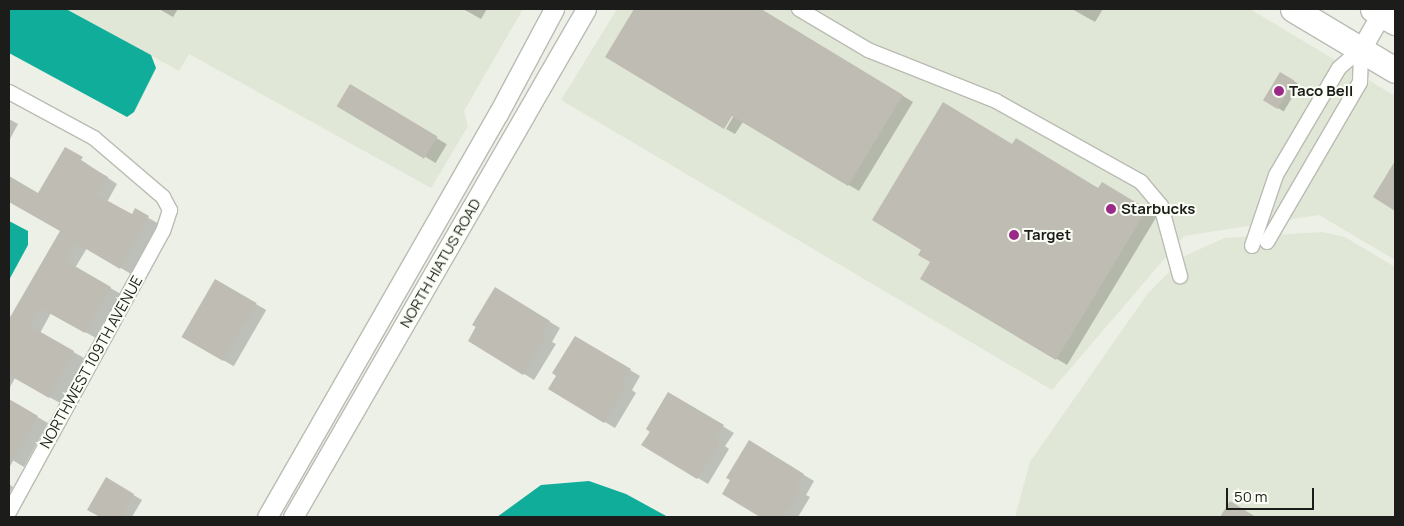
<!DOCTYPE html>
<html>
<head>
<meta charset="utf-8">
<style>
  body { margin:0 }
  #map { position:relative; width:1404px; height:526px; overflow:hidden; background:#edf0e6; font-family:Manrope,sans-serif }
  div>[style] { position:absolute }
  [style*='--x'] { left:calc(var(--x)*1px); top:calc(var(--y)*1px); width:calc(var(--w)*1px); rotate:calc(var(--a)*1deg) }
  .built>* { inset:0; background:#e1e7d6 }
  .water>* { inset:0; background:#10ae9a }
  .shadow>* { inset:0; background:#0003; transform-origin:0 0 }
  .building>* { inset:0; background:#bfbcb3; transform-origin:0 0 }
  .roads { filter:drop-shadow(1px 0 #b9bcb3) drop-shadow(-1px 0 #b9bcb3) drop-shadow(0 1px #b9bcb3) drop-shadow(0 -1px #b9bcb3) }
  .street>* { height:14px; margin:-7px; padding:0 7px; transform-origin:7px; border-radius:7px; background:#fff }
  .secondary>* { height:19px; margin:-9.5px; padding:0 9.5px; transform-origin:9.5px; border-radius:9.5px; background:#fff }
  .highway>* { height:25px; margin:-12.5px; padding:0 12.5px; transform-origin:12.5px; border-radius:12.5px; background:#fff }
  .dots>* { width:14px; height:14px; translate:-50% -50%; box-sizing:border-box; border:2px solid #fafdf4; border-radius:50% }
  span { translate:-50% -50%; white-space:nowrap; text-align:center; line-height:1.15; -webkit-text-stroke:4px #fafdf4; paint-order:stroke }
  .poi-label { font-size:15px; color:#1c1d1a; font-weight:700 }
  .left { translate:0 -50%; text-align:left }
  .street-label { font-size:15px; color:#1c1d1a }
  .frame { position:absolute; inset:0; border:10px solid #1c1d1a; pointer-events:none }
  .scale { position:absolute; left:1226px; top:488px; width:88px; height:22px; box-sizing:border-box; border:2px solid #1c1d1a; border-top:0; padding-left:6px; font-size:15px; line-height:18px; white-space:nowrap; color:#1c1d1a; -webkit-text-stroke:4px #fafdf4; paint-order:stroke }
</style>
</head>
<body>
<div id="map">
  <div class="built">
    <i style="clip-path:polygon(66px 9px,523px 9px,464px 111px,468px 126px,431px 188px,189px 54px,179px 71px)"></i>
    <i style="clip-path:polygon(617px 9px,1250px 9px,1395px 96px,1395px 260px,1319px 215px,1184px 236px,1052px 390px,561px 100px)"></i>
    <i style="clip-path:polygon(1323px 232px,1345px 237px,1395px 267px,1395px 517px,1015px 517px,1030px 462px,1148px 293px,1185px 256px,1224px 238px)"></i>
  </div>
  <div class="water">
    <i style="clip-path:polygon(9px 9px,66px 9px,151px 55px,156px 68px,134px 112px,127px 117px,9px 53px)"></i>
    <i style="clip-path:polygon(9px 221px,28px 231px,28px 245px,9px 280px)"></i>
    <i style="clip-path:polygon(589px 481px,626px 494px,668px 517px,497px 517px,541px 485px)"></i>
  </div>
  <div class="shadow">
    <i style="clip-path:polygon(159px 9px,178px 9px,173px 17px)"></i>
    <i style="clip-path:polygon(463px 9px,487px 9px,481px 19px)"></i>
    <i style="clip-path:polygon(636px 9px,759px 9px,913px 102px,859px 191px,743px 122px,735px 134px,726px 129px,736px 112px,607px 57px)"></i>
    <i style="clip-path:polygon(1072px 9px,1103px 9px,1095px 22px)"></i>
    <i style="left:1280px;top:73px;width:23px;height:31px;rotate:31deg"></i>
    <i style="left:350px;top:86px;width:113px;height:22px;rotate:31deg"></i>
    <i style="clip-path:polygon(9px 119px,18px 124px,9px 141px)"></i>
    <i style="clip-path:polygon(1013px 145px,1099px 189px,1102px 184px,1157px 216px,1067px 365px,922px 278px)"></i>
    <i style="clip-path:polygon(65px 149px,117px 184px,107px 202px,132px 216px,135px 210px,159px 224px,131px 274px,87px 248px,75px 268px,121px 294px,96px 338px,51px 313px,40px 333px,84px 358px,60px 403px,15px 378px,9px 389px,9px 324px,62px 230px,9px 200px,9px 178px,39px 195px)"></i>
    <i style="left:216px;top:281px;width:58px;height:65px;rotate:30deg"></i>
    <i style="clip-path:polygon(495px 289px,560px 328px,552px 342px,556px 344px,534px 380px,469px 340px)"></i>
    <i style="clip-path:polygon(576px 338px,640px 376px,632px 390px,636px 393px,615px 428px,550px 389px)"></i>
    <i style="clip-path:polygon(669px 394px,734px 433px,725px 446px,729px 449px,708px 484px,643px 445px)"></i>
    <i style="clip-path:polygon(9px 401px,48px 423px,24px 467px,9px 458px)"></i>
    <i style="clip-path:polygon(749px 442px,814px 481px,806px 495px,810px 497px,798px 517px,763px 517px,724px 493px)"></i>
    <i style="clip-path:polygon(106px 479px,142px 500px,132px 517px,103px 517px,89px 509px)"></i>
    <i style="clip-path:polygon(9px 484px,13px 487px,9px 494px)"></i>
  </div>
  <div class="building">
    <i style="clip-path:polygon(634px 9px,761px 9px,903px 95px,848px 186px,732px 116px,724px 129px,605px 57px)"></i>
    <i style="left:1280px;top:72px;width:17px;height:33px;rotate:31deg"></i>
    <i style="left:350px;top:84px;width:102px;height:26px;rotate:31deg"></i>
    <i style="clip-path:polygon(943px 102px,1012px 144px,1016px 138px,1098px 188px,1102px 182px,1147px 209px,1056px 360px,920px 279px,930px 262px,918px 255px,921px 250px,872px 220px)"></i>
    <i style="clip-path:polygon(65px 147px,83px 157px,80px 161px,108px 177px,97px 195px,132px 214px,135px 208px,149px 216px,120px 269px,76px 243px,66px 261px,111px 287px,85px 333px,40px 308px,30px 326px,74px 351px,49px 398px,9px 375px,12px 371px,9px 369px,9px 319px,60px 231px,9px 202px,9px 176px,38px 193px)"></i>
    <i style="clip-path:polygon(1395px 161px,1395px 211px,1373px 197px)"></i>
    <i style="left:215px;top:279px;width:48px;height:67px;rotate:30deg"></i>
    <i style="clip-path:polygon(495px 287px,550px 321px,542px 335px,546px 337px,523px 375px,468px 341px,476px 327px,472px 325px)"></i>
    <i style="clip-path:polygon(575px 336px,631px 369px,622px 383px,626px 386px,604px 423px,548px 389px,556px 376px,552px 373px)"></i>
    <i style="clip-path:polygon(668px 392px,724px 425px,715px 439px,720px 442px,697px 479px,641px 445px,650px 432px,646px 429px)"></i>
    <i style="clip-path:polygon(9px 399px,38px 416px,9px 468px)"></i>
    <i style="clip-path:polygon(749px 440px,804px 474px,796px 488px,800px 490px,783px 517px,760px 517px,722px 494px,730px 480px,726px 478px)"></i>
    <i style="clip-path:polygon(106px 477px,134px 494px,121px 517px,100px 517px,87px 510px)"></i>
    <i style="clip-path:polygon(1230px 501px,1256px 517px,1220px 517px)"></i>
  </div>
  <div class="roads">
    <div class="street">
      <i style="--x:799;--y:9;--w:80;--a:30.7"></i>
      <i style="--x:868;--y:50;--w:138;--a:21.7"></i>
      <i style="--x:996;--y:101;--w:166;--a:29.2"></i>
      <i style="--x:1141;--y:182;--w:31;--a:50"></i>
      <i style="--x:1161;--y:206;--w:73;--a:74.8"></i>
      <i style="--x:9;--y:92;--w:97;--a:28.4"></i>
      <i style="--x:94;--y:138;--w:91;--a:40.5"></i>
      <i style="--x:163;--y:197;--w:15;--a:62"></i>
      <i style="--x:170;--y:210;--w:22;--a:108"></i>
      <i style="--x:163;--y:231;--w:320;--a:118.7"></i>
      <i style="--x:1267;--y:242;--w:185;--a:-59.8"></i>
      <i style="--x:1360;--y:82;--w:33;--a:-88"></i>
      <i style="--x:1252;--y:246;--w:75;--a:-71.3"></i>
      <i style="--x:1276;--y:175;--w:124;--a:-59.5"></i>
      <i style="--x:1339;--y:68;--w:29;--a:-41"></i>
    </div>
    <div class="secondary">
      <i style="--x:1361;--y:49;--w:46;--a:-60.1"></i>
      <i style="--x:267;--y:517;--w:465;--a:-60.2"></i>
      <i style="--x:498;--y:114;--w:119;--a:-61.9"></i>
      <i style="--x:293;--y:517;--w:586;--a:-60.02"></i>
    </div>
    <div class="highway">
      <i style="--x:1293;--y:9;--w:119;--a:30.9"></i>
      <i style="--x:1373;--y:9;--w:26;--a:31"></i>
    </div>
  </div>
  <div class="dots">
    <i style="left:1279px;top:91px;background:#9a2988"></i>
    <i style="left:1111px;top:209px;background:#9a2988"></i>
    <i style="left:1014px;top:235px;background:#9a2988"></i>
  </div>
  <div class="poi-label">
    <span class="left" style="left:1289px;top:91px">Taco Bell</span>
    <span class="left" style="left:1121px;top:209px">Starbucks</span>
    <span class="left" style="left:1024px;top:235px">Target</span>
  </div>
  <div class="street-label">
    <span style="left:440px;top:263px;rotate:-60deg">NORTH HIATUS ROAD</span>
    <span style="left:91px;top:362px;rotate:-61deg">NORTHWEST 109TH AVENUE</span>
  </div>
  <div class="frame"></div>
  <div class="scale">50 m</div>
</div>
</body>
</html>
